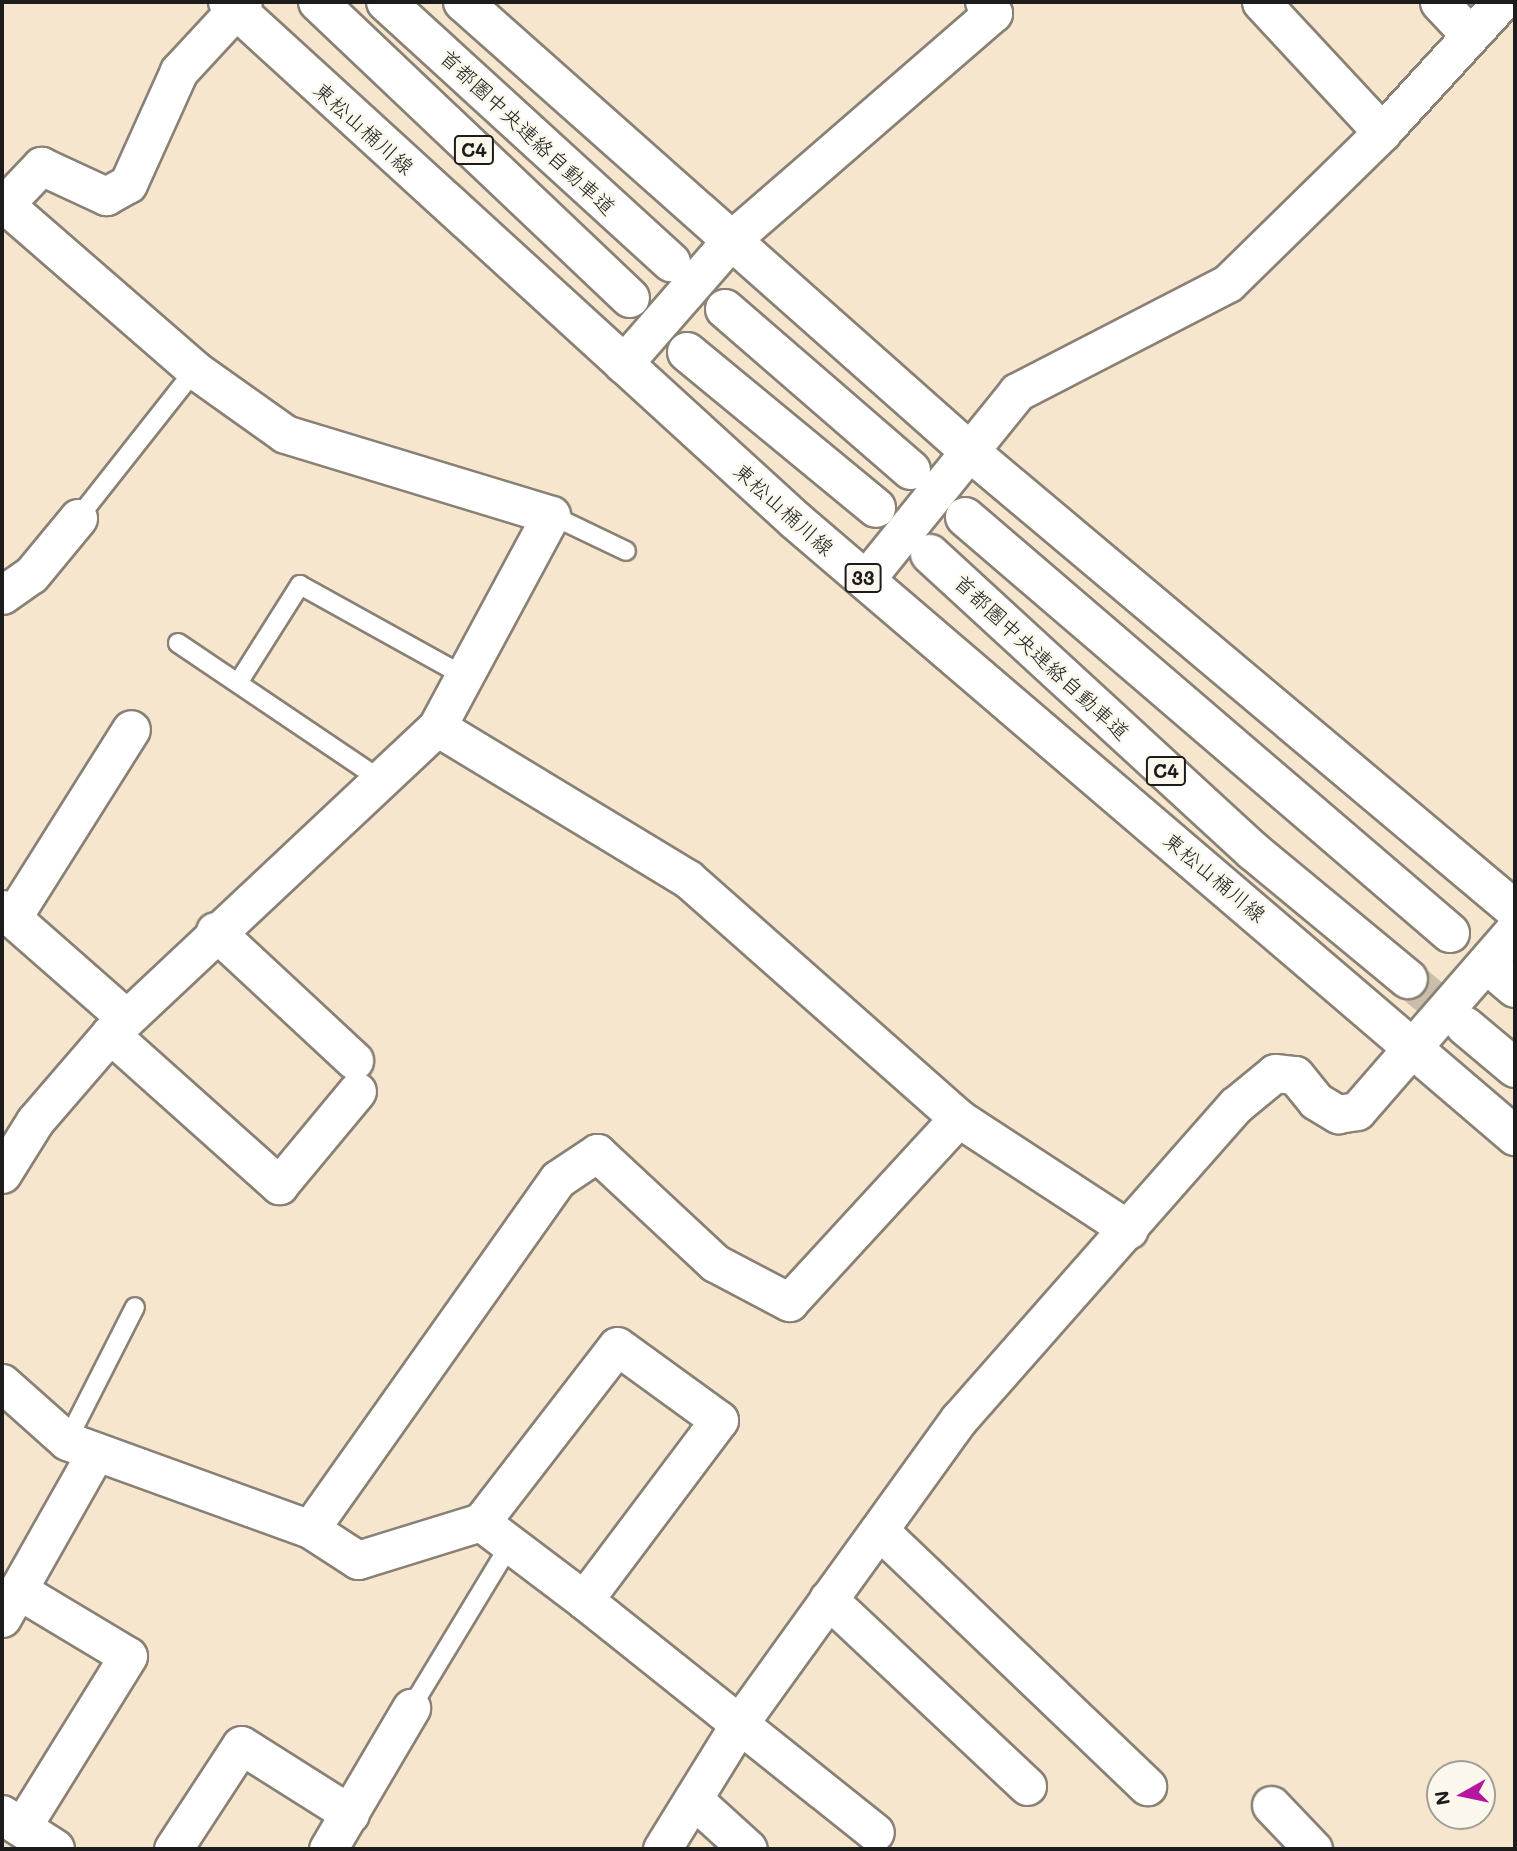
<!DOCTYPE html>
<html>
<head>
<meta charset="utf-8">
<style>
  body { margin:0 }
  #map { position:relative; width:1517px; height:1851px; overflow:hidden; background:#f6e6ce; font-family:Mali,"Klee One",sans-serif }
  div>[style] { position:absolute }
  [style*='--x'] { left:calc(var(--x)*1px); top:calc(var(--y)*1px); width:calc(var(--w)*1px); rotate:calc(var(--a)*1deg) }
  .highway-tunnel>* { height:38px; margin-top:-19px; transform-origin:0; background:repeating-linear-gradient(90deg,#cabeaa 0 38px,transparent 0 57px) }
  .roads { filter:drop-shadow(2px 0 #898175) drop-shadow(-2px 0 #898175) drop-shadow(0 2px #898175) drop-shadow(0 -2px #898175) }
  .lane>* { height:18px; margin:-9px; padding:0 9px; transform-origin:9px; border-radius:9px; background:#fff }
  .street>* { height:37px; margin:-18.5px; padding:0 18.5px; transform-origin:18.5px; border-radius:18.5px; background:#fff }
  .secondary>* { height:38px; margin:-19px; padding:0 19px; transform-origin:19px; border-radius:19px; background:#fff }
  .primary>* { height:38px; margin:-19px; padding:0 19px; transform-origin:19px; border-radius:19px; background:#fff }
  .highway>* { height:38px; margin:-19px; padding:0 19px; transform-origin:19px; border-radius:19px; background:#fff }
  span { translate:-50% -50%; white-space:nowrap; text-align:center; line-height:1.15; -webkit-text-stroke:5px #fbf7ec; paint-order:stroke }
  .shield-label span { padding:2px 5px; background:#fbf7ec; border:2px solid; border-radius:5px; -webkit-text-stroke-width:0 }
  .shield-label { font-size:19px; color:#1c1c1c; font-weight:700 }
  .street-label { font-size:21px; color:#1c1c1c }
  .frame { position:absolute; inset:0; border:4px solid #1c1c1c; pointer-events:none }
  .north { position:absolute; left:1426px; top:1760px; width:70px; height:70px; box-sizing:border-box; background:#fbf7ec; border:2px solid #a29f99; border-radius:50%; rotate:261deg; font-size:19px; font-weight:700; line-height:28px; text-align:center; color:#1c1c1c }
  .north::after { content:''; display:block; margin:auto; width:24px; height:32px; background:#b5179e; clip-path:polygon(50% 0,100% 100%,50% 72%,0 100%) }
</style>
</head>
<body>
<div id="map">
  <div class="highway-tunnel">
    <i style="--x:1408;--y:979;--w:74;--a:39.5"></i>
  </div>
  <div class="roads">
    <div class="lane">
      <i style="--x:551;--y:515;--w:83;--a:25.6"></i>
      <i style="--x:78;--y:518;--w:189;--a:-51.7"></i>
      <i style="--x:178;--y:643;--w:244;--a:34"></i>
      <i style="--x:238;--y:683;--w:116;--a:-57.7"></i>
      <i style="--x:300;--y:585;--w:188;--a:29"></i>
      <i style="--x:67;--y:1441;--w:150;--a:-63.1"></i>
      <i style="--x:411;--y:1708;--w:193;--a:-58.8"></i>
    </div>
    <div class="street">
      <i style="--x:1261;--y:2;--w:178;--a:47.1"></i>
      <i style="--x:1439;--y:2;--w:44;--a:46.8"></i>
      <i style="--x:2;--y:202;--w:256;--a:41"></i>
      <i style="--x:195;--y:370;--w:110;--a:35.4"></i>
      <i style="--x:285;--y:434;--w:278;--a:16.9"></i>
      <i style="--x:551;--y:515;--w:241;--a:118.3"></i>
      <i style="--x:2;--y:207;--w:57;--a:-46.4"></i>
      <i style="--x:41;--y:166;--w:72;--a:24.8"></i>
      <i style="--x:106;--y:196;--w:25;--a:-29"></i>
      <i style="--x:128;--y:184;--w:124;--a:-65.7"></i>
      <i style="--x:179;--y:71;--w:94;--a:-47.2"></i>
      <i style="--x:623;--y:364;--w:167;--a:-48.9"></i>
      <i style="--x:733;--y:238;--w:344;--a:-40.9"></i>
      <i style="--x:993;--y:13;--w:14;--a:-129"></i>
      <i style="--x:865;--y:580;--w:242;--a:-51"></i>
      <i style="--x:1017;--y:392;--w:237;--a:-27.3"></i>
      <i style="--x:1228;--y:283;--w:216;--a:-44.4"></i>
      <i style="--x:1382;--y:132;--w:176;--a:-47.5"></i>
      <i style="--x:2;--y:595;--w:35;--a:-35"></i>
      <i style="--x:31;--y:575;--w:74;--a:-50.5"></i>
      <i style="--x:2;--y:909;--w:165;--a:41.3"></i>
      <i style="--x:12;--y:918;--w:223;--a:-57.8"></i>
      <i style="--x:215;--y:931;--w:190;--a:42.9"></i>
      <i style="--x:110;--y:1034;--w:227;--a:41.8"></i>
      <i style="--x:279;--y:1185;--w:122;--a:-50.3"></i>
      <i style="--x:2;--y:1174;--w:62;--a:-58.1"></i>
      <i style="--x:35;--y:1121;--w:115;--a:-49.2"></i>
      <i style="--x:110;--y:1034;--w:449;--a:-43.2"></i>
      <i style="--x:437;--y:727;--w:293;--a:31.2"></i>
      <i style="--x:688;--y:879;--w:361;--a:41.5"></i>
      <i style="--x:958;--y:1118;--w:204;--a:33.2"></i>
      <i style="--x:2;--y:1383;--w:87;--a:41.7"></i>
      <i style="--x:67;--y:1441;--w:258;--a:19.9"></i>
      <i style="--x:310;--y:1529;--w:57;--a:32.9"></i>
      <i style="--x:358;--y:1560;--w:129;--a:-17.2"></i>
      <i style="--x:481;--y:1522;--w:222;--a:-52.3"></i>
      <i style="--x:617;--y:1346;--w:126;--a:36"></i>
      <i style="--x:719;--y:1420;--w:225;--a:126.9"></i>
      <i style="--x:584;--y:1600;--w:129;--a:-142.9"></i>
      <i style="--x:310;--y:1529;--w:429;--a:-54.7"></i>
      <i style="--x:558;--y:1179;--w:47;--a:-33.7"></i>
      <i style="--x:597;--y:1153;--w:161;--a:43"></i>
      <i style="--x:715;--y:1263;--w:84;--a:27.8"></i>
      <i style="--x:789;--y:1302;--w:250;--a:-47.4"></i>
      <i style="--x:879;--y:1530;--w:371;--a:43.7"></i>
      <i style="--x:18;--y:1590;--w:128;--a:31"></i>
      <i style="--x:128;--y:1656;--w:201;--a:121.8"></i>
      <i style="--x:828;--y:1599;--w:273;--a:43.2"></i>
      <i style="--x:584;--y:1600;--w:372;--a:38.6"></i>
      <i style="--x:2;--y:1618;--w:191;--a:-60.5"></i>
      <i style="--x:693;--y:1799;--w:74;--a:42.3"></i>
      <i style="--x:1271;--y:1805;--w:61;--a:46.3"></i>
      <i style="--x:173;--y:1849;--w:124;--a:-56.8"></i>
      <i style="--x:241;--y:1745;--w:129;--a:32.3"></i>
      <i style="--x:328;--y:1849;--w:164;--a:-59.5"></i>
      <i style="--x:662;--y:1849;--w:150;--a:-58.3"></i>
      <i style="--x:741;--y:1721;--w:372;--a:-54.2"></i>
      <i style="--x:959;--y:1419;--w:419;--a:-48.6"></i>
      <i style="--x:1236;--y:1105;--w:50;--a:-39.4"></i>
      <i style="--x:1275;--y:1073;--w:20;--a:6"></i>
      <i style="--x:1295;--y:1075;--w:33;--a:51"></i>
      <i style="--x:1316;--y:1101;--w:26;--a:31"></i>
      <i style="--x:1338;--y:1114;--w:19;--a:-9"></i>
      <i style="--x:1357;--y:1111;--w:241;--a:-49"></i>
    </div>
    <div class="secondary">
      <i style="--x:2;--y:1815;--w:63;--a:32.7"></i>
    </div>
    <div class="primary">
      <i style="--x:228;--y:2;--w:768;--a:42.41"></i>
      <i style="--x:795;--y:520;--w:948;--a:40.55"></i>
      <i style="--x:463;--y:2;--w:676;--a:41.58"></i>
      <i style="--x:969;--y:451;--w:713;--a:40.05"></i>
    </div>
    <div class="highway">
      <i style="--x:318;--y:2;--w:430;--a:43.5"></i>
      <i style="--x:386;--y:2;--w:386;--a:42.4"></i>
      <i style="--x:725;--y:309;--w:246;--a:40.9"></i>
      <i style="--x:687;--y:352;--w:245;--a:39.5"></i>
      <i style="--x:965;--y:517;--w:639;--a:40.62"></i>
      <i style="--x:930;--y:554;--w:439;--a:42.6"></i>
      <i style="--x:1253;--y:851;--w:201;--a:39.6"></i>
      <i style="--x:1502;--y:977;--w:17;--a:40"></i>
      <i style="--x:1465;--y:1026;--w:65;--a:40"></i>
    </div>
  </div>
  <div class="shield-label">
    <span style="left:474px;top:150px">C4</span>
    <span style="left:863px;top:578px">33</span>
    <span style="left:1166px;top:771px">C4</span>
  </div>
  <div class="street-label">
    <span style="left:364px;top:128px;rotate:42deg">東松山桶川線</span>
    <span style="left:528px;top:132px;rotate:43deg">首都圏中央連絡自動車道</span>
    <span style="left:784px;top:509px;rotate:42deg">東松山桶川線</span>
    <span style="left:1042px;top:657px;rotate:43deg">首都圏中央連絡自動車道</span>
    <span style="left:1215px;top:877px;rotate:40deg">東松山桶川線</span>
  </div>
  <div class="frame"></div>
  <div class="north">N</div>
</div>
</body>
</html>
